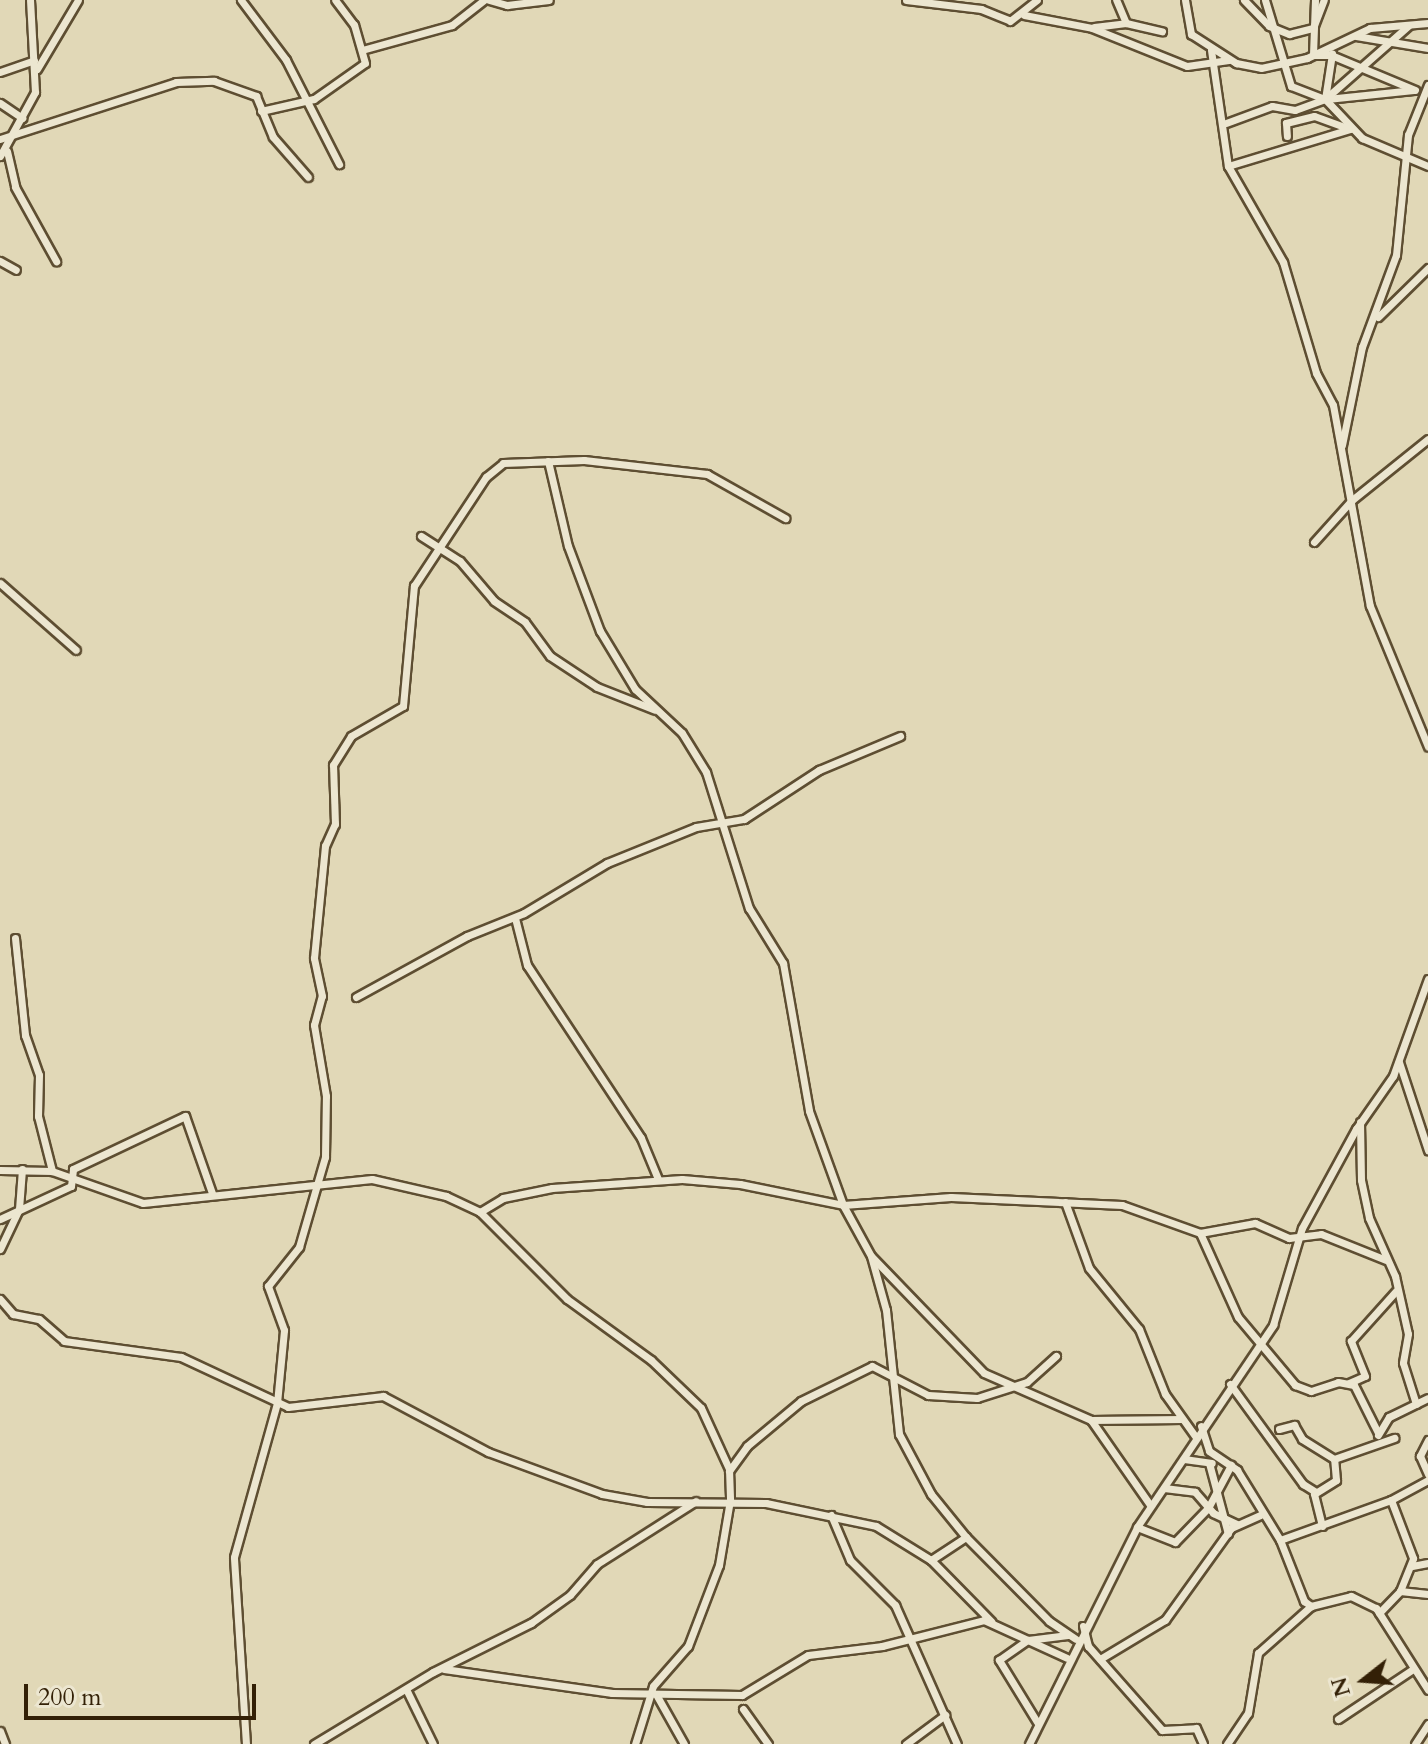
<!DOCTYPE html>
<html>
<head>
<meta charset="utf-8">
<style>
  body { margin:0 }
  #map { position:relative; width:1428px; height:1744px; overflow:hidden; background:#e1d8b7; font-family:Cardo,serif }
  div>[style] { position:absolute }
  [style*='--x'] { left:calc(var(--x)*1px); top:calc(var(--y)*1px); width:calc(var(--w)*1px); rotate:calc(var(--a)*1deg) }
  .roads { filter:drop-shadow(2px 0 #5e4e32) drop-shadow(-2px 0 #5e4e32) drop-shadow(0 2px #5e4e32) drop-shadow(0 -2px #5e4e32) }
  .minor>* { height:7px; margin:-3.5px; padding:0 3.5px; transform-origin:3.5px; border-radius:3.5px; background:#ece6d0 }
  span { translate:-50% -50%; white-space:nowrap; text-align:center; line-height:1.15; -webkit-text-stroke:6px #ece6d0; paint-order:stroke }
  .north { position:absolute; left:1324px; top:1640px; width:80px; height:80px; -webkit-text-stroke:6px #ece6d0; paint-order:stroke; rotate:253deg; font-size:22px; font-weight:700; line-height:32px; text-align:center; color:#332006 }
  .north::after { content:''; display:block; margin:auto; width:28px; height:36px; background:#332006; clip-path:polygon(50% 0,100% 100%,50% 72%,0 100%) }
  .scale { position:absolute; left:24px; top:1684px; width:232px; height:36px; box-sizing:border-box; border:4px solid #332006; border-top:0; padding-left:10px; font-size:24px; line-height:28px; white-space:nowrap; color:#332006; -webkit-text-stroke:6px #ece6d0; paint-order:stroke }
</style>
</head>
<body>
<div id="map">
  <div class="roads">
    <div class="minor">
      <i style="--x:241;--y:0;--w:75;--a:53.1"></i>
      <i style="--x:286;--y:60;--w:117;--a:63"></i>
      <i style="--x:489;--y:0;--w:19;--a:16"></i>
      <i style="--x:507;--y:5;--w:42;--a:-6.8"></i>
      <i style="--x:906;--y:0;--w:76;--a:6.8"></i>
      <i style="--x:981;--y:9;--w:31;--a:22"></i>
      <i style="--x:1010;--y:21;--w:34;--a:-38"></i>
      <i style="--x:1185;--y:0;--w:35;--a:80"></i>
      <i style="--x:1191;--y:34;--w:54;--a:32.8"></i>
      <i style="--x:1236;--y:63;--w:25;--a:11"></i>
      <i style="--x:1261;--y:68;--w:47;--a:-12.3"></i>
      <i style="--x:1307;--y:58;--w:70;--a:-25.5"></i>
      <i style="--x:1370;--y:28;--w:58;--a:-4.9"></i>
      <i style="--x:1244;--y:0;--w:36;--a:46"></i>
      <i style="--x:1269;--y:26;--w:22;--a:22"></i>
      <i style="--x:1289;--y:34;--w:25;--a:-14"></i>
      <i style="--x:1313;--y:28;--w:30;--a:-69"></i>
      <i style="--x:1265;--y:0;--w:90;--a:73.2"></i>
      <i style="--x:1291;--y:86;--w:36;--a:21"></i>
      <i style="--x:1325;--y:99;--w:54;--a:46.5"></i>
      <i style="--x:1362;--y:138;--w:72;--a:23"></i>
      <i style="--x:1315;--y:0;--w:55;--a:92.1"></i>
      <i style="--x:1313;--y:55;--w:18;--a:0"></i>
      <i style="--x:1331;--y:55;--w:91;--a:22.6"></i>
      <i style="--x:1024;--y:15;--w:69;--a:10.8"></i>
      <i style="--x:1092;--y:28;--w:102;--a:21.8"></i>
      <i style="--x:1187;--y:66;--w:42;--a:-8.1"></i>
      <i style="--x:1126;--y:23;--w:37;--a:13"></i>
      <i style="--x:1094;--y:27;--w:32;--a:-7"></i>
      <i style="--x:1126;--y:23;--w:25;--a:-113"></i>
      <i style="--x:1356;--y:36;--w:73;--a:9.5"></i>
      <i style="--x:362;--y:50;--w:93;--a:-15.5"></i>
      <i style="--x:452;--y:25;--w:41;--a:-38"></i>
      <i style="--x:1211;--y:50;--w:117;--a:81.7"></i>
      <i style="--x:1228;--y:166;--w:111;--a:60.2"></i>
      <i style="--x:1283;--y:262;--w:116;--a:73.4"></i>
      <i style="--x:1316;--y:373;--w:36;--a:62"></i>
      <i style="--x:1333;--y:405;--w:204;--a:79.6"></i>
      <i style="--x:1370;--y:606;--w:152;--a:67.6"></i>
      <i style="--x:37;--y:69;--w:80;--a:-59.3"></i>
      <i style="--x:0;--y:72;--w:36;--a:-19"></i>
      <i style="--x:1325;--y:99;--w:46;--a:-81.2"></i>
      <i style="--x:1327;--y:99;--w:87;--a:-5.9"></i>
      <i style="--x:0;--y:103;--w:27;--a:34"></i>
      <i style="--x:261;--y:111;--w:54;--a:-12.8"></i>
      <i style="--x:314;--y:99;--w:62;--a:-35.2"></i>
      <i style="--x:365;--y:63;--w:40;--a:-106"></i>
      <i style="--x:354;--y:25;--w:31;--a:-127"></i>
      <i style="--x:1226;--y:123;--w:49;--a:-20.3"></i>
      <i style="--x:1272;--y:106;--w:23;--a:10"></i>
      <i style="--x:1295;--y:110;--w:32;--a:-20"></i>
      <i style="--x:1325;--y:99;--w:111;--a:-41.3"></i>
      <i style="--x:0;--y:139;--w:185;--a:-17.9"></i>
      <i style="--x:176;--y:82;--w:38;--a:-2"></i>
      <i style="--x:214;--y:81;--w:45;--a:19.7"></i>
      <i style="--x:256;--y:96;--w:44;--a:67.5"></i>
      <i style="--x:273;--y:137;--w:53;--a:48.8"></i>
      <i style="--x:7;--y:151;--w:37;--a:77"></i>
      <i style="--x:15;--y:187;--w:85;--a:61"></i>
      <i style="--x:0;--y:156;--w:73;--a:-61.3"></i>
      <i style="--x:35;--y:92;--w:92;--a:-93.1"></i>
      <i style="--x:1228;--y:166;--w:127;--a:-16.9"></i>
      <i style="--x:1350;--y:129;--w:38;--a:-160"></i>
      <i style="--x:1314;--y:116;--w:29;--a:166"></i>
      <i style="--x:1286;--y:123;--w:13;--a:86"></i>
      <i style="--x:0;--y:261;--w:18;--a:29"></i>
      <i style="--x:1378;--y:317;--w:70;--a:-44.4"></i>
      <i style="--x:1342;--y:445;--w:100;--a:-78.5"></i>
      <i style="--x:1362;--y:347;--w:98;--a:-69.7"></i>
      <i style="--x:1396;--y:255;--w:121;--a:-84.3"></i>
      <i style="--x:1408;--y:135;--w:54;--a:-68.2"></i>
      <i style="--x:548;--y:461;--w:87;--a:76.8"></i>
      <i style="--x:568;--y:546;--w:91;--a:69.4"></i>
      <i style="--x:600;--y:631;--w:68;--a:58.9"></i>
      <i style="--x:635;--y:689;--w:64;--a:43.1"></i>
      <i style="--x:682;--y:733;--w:46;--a:58.4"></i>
      <i style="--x:706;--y:772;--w:143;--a:72.5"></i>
      <i style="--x:749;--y:908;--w:65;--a:58.3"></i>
      <i style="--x:783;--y:963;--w:150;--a:80"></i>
      <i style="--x:809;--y:1111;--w:100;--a:70.1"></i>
      <i style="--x:843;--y:1205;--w:58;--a:61.2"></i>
      <i style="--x:871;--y:1256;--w:56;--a:74.5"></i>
      <i style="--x:886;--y:1310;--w:125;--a:84"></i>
      <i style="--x:899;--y:1434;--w:68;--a:61.9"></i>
      <i style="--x:931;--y:1494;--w:55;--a:50.9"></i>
      <i style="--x:421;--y:536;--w:46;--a:32.7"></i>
      <i style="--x:460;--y:561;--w:52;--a:49.6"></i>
      <i style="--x:494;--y:601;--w:37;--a:34"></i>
      <i style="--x:525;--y:622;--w:42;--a:53.7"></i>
      <i style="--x:550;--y:656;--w:56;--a:33.4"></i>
      <i style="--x:597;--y:687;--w:62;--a:21.6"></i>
      <i style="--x:1314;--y:542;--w:57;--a:-47.9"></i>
      <i style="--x:1352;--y:500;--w:97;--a:-38.8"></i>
      <i style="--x:0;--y:583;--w:101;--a:41.4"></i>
      <i style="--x:515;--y:918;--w:49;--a:75.7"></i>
      <i style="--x:527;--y:965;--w:207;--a:56.6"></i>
      <i style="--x:641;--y:1138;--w:44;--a:67.5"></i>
      <i style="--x:15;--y:938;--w:98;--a:84.1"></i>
      <i style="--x:25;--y:1035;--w:42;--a:70.7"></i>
      <i style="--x:39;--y:1075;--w:41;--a:91.4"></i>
      <i style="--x:38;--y:1116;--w:57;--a:75.7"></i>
      <i style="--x:356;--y:997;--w:127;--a:-28.8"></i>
      <i style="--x:467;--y:936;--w:61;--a:-22"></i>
      <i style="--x:524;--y:913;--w:97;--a:-31.1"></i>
      <i style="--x:607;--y:863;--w:96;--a:-22"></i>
      <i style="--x:696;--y:827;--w:49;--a:-9.5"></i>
      <i style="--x:744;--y:819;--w:90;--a:-33.2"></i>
      <i style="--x:819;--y:770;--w:88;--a:-22.8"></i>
      <i style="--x:1399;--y:1062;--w:93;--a:71.8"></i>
      <i style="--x:1360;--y:1122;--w:58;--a:89"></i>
      <i style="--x:1361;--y:1180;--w:39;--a:78"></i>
      <i style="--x:1369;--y:1218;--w:64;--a:65.9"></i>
      <i style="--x:1395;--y:1276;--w:59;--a:77.4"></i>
      <i style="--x:1408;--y:1334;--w:29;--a:100"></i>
      <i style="--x:1403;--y:1363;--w:43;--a:72.4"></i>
      <i style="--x:0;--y:1170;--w:52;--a:1.1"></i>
      <i style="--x:52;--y:1171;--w:96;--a:19.4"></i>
      <i style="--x:143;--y:1203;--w:230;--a:-6"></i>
      <i style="--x:372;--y:1179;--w:76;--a:12.9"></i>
      <i style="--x:446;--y:1196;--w:38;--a:25"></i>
      <i style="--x:480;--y:1212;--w:123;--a:45"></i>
      <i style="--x:567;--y:1299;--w:104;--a:36"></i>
      <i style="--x:651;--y:1360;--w:69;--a:43.8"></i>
      <i style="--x:701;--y:1408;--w:67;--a:65.3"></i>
      <i style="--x:729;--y:1469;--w:31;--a:88"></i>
      <i style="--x:730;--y:1500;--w:66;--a:99.6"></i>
      <i style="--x:719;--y:1565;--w:87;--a:110.9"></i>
      <i style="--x:688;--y:1646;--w:53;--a:131.2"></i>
      <i style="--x:653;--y:1686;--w:61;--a:107.2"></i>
      <i style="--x:1065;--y:1202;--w:70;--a:70"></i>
      <i style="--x:1089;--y:1268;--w:79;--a:50.7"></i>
      <i style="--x:1139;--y:1329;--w:70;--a:68.2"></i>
      <i style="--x:1165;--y:1394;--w:52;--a:54.5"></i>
      <i style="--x:480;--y:1212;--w:27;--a:-31"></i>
      <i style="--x:503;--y:1198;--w:50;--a:-11.5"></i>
      <i style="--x:552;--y:1188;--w:130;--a:-4"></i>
      <i style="--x:682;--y:1179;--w:58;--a:4.9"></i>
      <i style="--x:740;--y:1184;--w:105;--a:11.5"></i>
      <i style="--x:843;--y:1205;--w:108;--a:-4.2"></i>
      <i style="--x:951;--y:1197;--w:171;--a:2.7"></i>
      <i style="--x:1122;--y:1205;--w:83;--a:19.7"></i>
      <i style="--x:1200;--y:1233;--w:56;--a:-10.3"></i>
      <i style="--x:1255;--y:1223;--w:37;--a:24"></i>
      <i style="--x:1289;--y:1238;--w:32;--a:-7"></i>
      <i style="--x:1321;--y:1234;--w:70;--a:21.8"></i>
      <i style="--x:0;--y:1219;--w:78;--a:-24.9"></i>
      <i style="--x:71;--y:1186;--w:17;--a:-83"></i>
      <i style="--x:73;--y:1169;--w:124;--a:-25.3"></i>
      <i style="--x:185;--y:1116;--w:82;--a:70.7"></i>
      <i style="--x:1200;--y:1233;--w:92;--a:65.7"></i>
      <i style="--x:1238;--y:1317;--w:89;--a:50"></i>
      <i style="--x:1295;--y:1385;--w:17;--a:21"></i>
      <i style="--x:1311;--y:1391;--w:28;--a:-18"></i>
      <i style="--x:1338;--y:1382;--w:16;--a:11"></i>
      <i style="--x:1354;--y:1385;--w:54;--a:63.4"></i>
      <i style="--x:0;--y:1249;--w:44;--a:-64.6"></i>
      <i style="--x:19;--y:1209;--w:40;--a:-85.7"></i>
      <i style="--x:872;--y:1257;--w:161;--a:46"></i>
      <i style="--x:984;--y:1373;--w:117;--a:23.7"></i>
      <i style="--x:1091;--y:1420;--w:91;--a:-0.6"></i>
      <i style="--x:0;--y:1299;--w:20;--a:49"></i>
      <i style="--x:13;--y:1314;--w:26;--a:11"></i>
      <i style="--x:39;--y:1319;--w:33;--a:41"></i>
      <i style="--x:64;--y:1341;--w:118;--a:7.8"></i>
      <i style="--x:181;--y:1357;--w:118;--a:25"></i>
      <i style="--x:288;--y:1407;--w:96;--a:-6.6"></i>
      <i style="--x:383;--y:1396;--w:119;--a:28.1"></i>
      <i style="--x:488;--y:1452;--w:121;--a:20.2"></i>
      <i style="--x:602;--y:1494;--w:46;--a:10.1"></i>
      <i style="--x:647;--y:1502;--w:119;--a:0.5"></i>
      <i style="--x:766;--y:1503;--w:112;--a:11.8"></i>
      <i style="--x:876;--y:1526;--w:65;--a:31.7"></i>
      <i style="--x:931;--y:1560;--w:86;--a:45.5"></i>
      <i style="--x:1349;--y:1383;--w:17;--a:-24"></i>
      <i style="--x:1365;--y:1376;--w:38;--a:-112"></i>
      <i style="--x:1351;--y:1341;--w:67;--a:-48"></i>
      <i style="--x:1230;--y:1384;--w:124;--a:53.9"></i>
      <i style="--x:1303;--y:1484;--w:15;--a:32"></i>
      <i style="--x:1091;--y:1420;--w:103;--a:55.2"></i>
      <i style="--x:1201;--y:1426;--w:26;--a:72"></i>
      <i style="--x:1209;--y:1451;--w:34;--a:34"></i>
      <i style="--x:1237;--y:1470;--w:82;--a:58.4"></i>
      <i style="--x:1280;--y:1540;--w:66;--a:68.5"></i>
      <i style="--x:1304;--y:1601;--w:9;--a:36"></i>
      <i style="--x:1311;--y:1606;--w:41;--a:-14"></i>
      <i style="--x:1351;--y:1596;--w:28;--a:26"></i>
      <i style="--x:1376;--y:1608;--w:97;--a:57.6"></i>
      <i style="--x:1279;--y:1429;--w:16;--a:-15"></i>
      <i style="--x:1294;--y:1425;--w:16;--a:60"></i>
      <i style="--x:1302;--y:1439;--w:38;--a:32"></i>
      <i style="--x:1378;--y:1435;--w:21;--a:-59"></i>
      <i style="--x:1389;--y:1417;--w:43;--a:-26"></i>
      <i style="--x:1428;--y:1440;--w:18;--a:117"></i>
      <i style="--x:1420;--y:1456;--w:20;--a:66"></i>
      <i style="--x:1184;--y:1459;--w:28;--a:8"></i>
      <i style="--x:1209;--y:1463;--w:73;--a:75"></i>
      <i style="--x:729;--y:1471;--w:31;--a:-54"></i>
      <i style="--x:747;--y:1446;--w:70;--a:-39.8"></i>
      <i style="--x:801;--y:1401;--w:79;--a:-26.2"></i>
      <i style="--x:872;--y:1366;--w:63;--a:27.4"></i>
      <i style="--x:928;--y:1395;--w:49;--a:3.5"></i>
      <i style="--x:977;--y:1398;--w:52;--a:-17.7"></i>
      <i style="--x:1027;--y:1382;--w:39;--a:-42"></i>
      <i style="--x:1164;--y:1488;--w:31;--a:7"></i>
      <i style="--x:1195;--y:1492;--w:28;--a:49"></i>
      <i style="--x:1213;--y:1513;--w:26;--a:25"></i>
      <i style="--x:831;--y:1515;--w:49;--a:67.1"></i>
      <i style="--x:850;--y:1560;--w:64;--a:45"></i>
      <i style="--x:895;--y:1605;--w:152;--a:66"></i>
      <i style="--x:1322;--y:1526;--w:33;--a:-104"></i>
      <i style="--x:1314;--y:1494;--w:26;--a:-32"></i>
      <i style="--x:1336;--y:1480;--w:21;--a:-95"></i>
      <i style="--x:1334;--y:1459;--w:64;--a:-19.3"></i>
      <i style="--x:1137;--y:1527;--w:41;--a:21.5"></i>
      <i style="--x:1175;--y:1542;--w:47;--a:-45.9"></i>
      <i style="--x:1208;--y:1508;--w:49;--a:-61.9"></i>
      <i style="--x:1280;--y:1540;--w:118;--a:-19.8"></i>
      <i style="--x:931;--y:1560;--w:42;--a:-33.3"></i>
      <i style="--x:966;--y:1537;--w:118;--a:45.3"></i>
      <i style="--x:1049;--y:1621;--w:32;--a:34"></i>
      <i style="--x:1412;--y:1566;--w:16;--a:-11"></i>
      <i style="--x:1400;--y:1591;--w:28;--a:6"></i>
      <i style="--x:1379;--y:1613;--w:30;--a:-46"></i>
      <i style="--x:1400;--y:1591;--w:35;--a:-68"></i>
      <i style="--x:1413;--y:1558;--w:62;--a:-110.8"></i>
      <i style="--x:1391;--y:1500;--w:42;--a:-28.4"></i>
      <i style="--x:1083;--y:1626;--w:21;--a:76"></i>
      <i style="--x:1088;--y:1646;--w:112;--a:48.6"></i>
      <i style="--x:1162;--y:1730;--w:34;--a:-3"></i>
      <i style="--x:1196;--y:1728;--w:17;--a:66"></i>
      <i style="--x:1100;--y:1659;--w:76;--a:-31"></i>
      <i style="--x:1165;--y:1620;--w:113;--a:-54.3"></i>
      <i style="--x:1231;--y:1528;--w:32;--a:-24"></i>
      <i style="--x:444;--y:1669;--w:170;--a:8.1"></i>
      <i style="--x:612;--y:1693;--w:130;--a:0.9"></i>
      <i style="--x:742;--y:1695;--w:77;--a:-31.2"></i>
      <i style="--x:808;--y:1655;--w:75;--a:-6.9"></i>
      <i style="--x:882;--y:1646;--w:105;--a:-14.3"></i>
      <i style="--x:984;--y:1620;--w:91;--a:24.6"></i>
      <i style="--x:406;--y:1689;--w:61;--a:63.9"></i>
      <i style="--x:657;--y:1696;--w:55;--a:60.6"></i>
      <i style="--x:743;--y:1709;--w:43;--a:54.5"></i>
      <i style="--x:1338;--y:1719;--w:90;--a:-33.7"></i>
      <i style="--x:1037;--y:1722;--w:73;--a:-121.5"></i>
      <i style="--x:999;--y:1660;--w:35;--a:-35"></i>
      <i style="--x:1028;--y:1640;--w:40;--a:-7.1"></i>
      <i style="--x:0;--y:1731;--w:14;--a:69"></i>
      <i style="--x:246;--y:1744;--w:187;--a:-93.7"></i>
      <i style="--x:234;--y:1557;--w:160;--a:-74.4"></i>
      <i style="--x:277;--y:1403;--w:73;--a:-84.5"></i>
      <i style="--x:284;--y:1330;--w:47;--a:-110"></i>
      <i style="--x:268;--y:1286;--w:50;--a:-51.5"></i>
      <i style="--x:299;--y:1247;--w:94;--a:-73.9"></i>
      <i style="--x:325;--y:1157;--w:61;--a:-89.1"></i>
      <i style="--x:326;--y:1096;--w:72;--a:-99.6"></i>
      <i style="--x:314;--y:1025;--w:30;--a:-75"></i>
      <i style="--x:322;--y:996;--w:39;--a:-102"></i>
      <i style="--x:314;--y:958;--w:113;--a:-84.4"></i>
      <i style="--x:325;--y:846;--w:24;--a:-66"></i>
      <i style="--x:335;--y:824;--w:59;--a:-91.9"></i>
      <i style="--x:333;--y:765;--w:34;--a:-58"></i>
      <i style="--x:351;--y:736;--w:60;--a:-30"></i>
      <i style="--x:403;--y:706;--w:121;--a:-84.8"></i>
      <i style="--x:414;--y:586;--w:131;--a:-56.6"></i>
      <i style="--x:486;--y:477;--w:22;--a:-39"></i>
      <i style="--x:503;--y:463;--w:81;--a:-2.1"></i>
      <i style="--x:584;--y:460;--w:124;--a:6.5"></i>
      <i style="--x:707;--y:474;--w:90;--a:29.4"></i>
      <i style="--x:314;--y:1744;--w:139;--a:-31.2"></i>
      <i style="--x:433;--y:1672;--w:110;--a:-26.6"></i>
      <i style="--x:531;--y:1623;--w:48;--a:-35.7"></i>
      <i style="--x:570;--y:1595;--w:41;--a:-48.9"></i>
      <i style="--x:597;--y:1564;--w:117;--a:-32.5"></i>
      <i style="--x:906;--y:1744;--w:49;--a:-36.6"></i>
      <i style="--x:1029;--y:1744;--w:242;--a:-63.5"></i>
      <i style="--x:1137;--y:1527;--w:244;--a:-56"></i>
      <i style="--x:1273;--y:1325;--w:101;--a:-73.4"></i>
      <i style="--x:1302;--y:1228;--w:113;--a:-61.4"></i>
      <i style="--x:1356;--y:1129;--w:65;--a:-55.1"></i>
      <i style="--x:1393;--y:1076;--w:103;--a:-70.2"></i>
      <i style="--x:1227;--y:1744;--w:37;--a:-56"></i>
      <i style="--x:1248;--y:1713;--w:61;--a:-80.5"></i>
      <i style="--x:1258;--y:1653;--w:71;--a:-41.6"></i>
      <i style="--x:1415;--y:1744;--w:24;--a:-57"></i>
    </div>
  </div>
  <div class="north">N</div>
  <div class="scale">200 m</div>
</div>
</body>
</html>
